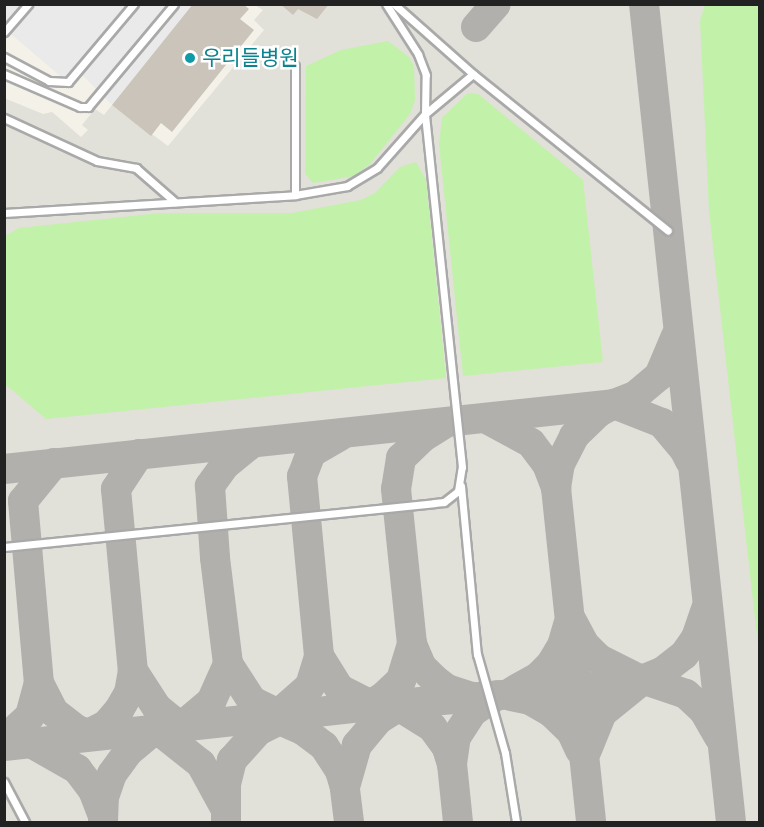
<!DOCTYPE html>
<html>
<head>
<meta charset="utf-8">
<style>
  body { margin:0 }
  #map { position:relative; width:764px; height:827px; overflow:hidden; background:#f3f1e8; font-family:"Source Sans 3","Noto Sans KR",sans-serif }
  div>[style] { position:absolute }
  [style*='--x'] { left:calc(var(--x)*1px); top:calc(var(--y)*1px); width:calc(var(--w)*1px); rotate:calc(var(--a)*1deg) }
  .airport>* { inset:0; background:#e1e0d9 }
  .grass>* { inset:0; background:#c2f1aa }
  .parking>* { inset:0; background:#eaeaea }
  .taxiway>* { height:30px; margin:-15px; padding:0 15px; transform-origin:15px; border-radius:15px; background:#b2b0ac }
  .building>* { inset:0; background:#cbc4ba }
  .roads { filter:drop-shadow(2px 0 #a9a9a9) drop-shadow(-2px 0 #a9a9a9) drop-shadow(0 2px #a9a9a9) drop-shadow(0 -2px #a9a9a9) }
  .service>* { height:7px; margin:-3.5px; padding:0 3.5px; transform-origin:3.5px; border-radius:3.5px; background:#fff }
  .dots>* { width:16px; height:16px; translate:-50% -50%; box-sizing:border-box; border:3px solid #fff; border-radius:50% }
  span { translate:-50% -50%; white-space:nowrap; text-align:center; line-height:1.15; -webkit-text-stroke:5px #fff; paint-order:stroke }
  .culture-label { font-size:21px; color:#0d838f }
  .left { translate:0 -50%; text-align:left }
  .frame { position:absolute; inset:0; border:6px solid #222; pointer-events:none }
</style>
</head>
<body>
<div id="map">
  <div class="airport">
    <i style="clip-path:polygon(255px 5px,759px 5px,759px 822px,5px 822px,4px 98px,43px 114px,52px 112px,81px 137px,88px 130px,82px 125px,95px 109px,104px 115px,112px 105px,168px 146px,264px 30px,254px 20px,263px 10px)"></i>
  </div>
  <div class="grass">
    <i style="clip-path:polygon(705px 5px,759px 5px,759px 654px,709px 211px,700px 20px)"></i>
    <i style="clip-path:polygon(388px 41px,409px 57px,414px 66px,415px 100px,410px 114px,370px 164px,354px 176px,313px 183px,305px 174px,306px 66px,341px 50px)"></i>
    <i style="clip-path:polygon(468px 93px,478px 94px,583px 180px,603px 362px,463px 376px,439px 144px,442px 118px)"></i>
    <i style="clip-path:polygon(416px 162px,426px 180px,446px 378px,46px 419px,5px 384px,5px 236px,19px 228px,161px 213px,292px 213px,361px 200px,375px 193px,400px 167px)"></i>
  </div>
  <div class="parking">
    <i style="clip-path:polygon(4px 5px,193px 5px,112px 105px,82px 75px,72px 86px,5px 29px)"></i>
  </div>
  <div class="taxiway">
    <i style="--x:644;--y:4;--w:823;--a:83.93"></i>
    <i style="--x:476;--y:27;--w:30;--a:-49"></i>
    <i style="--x:487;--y:419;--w:50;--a:28.6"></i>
    <i style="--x:531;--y:443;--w:26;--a:53"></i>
    <i style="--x:547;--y:464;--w:26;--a:69"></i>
    <i style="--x:556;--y:488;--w:336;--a:84"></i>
    <i style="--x:444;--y:424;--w:26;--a:148"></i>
    <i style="--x:422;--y:438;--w:29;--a:136"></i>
    <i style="--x:401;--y:458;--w:31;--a:99"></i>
    <i style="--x:396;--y:489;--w:156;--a:84.1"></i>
    <i style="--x:412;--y:644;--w:25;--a:67"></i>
    <i style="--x:422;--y:667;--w:18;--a:45"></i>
    <i style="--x:435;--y:680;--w:15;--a:37"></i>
    <i style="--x:447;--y:689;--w:26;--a:18"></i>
    <i style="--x:340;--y:436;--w:34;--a:150"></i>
    <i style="--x:311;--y:453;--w:25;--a:111"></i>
    <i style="--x:302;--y:476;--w:181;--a:84.6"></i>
    <i style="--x:319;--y:656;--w:39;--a:58"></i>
    <i style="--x:340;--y:689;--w:38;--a:27"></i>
    <i style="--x:252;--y:443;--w:35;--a:141"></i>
    <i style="--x:225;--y:465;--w:26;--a:126"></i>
    <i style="--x:210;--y:486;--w:72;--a:86"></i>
    <i style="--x:215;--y:558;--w:107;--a:83"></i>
    <i style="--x:228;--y:664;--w:44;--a:57"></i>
    <i style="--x:252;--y:701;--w:34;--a:26"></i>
    <i style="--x:139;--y:454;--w:42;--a:123.3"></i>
    <i style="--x:116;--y:489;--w:183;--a:84.7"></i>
    <i style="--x:133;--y:671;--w:44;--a:57"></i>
    <i style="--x:157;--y:708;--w:21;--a:39"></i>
    <i style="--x:173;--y:721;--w:16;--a:18"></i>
    <i style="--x:54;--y:463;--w:49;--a:129.2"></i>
    <i style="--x:23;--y:501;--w:183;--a:85"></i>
    <i style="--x:39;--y:683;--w:33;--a:63"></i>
    <i style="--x:54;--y:712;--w:29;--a:38"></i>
    <i style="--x:77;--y:730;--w:18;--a:19"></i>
    <i style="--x:4;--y:469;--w:613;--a:-6.08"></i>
    <i style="--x:614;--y:404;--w:22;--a:-21"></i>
    <i style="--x:635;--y:396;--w:31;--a:-40"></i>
    <i style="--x:659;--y:376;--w:43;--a:-67"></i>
    <i style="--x:556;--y:488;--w:24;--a:-81"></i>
    <i style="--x:560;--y:464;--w:31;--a:-63"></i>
    <i style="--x:574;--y:436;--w:35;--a:-44"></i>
    <i style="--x:599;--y:412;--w:17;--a:-28"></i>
    <i style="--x:614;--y:404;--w:52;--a:21.6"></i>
    <i style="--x:662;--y:423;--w:34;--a:50"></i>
    <i style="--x:684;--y:449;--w:13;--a:63"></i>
    <i style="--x:572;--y:621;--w:27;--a:62"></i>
    <i style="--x:585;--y:645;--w:20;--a:45"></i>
    <i style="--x:599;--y:659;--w:49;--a:26.6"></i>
    <i style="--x:645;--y:680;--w:43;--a:18.9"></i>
    <i style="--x:686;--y:694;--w:25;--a:43"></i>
    <i style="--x:704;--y:711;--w:30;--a:60"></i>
    <i style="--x:513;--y:691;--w:29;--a:-29"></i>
    <i style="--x:538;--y:677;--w:18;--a:-45"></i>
    <i style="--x:551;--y:664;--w:21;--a:-59"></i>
    <i style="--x:562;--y:646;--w:22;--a:-74"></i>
    <i style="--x:511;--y:696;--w:19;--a:12"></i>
    <i style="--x:530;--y:700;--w:24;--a:30"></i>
    <i style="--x:551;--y:712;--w:28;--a:44"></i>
    <i style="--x:571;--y:731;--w:21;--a:65"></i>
    <i style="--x:395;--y:704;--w:44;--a:31.9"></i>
    <i style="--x:432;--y:727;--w:26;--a:54"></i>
    <i style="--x:447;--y:748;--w:17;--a:73"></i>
    <i style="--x:367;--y:706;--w:18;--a:-29"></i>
    <i style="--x:383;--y:697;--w:25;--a:-43"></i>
    <i style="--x:401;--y:680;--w:38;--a:-73"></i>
    <i style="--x:276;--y:716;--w:45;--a:-41.4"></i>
    <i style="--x:310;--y:686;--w:31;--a:-73"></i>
    <i style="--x:273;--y:717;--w:34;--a:24"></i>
    <i style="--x:304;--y:731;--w:25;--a:37"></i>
    <i style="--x:324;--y:746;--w:30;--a:57"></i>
    <i style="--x:340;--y:771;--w:17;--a:73"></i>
    <i style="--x:182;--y:726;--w:38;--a:-40"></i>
    <i style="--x:211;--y:702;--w:42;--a:-65.9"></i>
    <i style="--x:157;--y:729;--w:56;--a:38.5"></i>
    <i style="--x:201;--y:764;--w:50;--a:61.4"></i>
    <i style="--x:86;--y:735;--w:22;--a:-27"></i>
    <i style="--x:106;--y:725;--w:20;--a:-49"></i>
    <i style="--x:119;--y:710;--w:20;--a:-60"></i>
    <i style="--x:129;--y:693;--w:22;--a:-80"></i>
    <i style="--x:4;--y:740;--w:35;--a:-43"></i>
    <i style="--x:30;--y:716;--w:34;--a:-75"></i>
    <i style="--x:31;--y:743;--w:53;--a:29.5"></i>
    <i style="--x:77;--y:769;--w:26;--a:53"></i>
    <i style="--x:93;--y:790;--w:25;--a:69"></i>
    <i style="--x:4;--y:746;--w:371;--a:-6.2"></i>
    <i style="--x:373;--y:706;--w:260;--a:-4.9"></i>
    <i style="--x:632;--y:684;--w:32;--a:-22"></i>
    <i style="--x:662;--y:672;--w:28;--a:-38"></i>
    <i style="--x:684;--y:655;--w:21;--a:-55"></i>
    <i style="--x:696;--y:638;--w:31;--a:-71"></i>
    <i style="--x:587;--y:750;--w:40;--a:-68"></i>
    <i style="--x:602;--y:713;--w:49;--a:-39.2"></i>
    <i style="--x:103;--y:822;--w:25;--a:-88"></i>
    <i style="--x:104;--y:797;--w:24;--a:-71"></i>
    <i style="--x:112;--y:774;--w:29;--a:-54"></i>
    <i style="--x:129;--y:751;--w:34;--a:-40"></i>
    <i style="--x:226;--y:822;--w:38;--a:-90"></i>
    <i style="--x:226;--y:784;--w:25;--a:-76"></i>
    <i style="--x:232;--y:760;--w:39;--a:-48"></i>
    <i style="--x:258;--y:731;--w:28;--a:-27"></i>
    <i style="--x:349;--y:822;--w:35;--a:-97"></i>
    <i style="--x:345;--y:787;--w:44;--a:-74.1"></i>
    <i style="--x:357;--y:745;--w:34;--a:-50"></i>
    <i style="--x:379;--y:719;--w:31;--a:-32"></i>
    <i style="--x:458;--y:822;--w:58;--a:-95.9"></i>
    <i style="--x:452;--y:764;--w:27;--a:-82"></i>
    <i style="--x:456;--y:737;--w:30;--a:-57"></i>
    <i style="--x:472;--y:712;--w:30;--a:-34"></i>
  </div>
  <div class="building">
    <i style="clip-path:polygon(193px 4px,243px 4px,249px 9px,240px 19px,254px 30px,172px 132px,161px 123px,151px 136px,112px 105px)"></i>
    <i style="clip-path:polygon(280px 4px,329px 4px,317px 19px,298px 9px,293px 15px)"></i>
  </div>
  <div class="roads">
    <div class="service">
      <i style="--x:394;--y:4;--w:106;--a:41.5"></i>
      <i style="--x:473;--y:74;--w:250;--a:38.8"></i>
      <i style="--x:4;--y:32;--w:37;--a:-49"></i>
      <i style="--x:4;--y:57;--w:51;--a:28.1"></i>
      <i style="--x:49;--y:81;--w:19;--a:3"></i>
      <i style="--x:68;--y:82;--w:102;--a:-49.8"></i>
      <i style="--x:295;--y:66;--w:129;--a:90"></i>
      <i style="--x:4;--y:74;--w:83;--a:23.5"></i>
      <i style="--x:80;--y:107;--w:8;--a:0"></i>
      <i style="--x:88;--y:107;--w:134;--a:-50.1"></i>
      <i style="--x:4;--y:118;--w:102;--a:24.8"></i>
      <i style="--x:97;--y:161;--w:40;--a:10"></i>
      <i style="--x:136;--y:168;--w:52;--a:41.1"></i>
      <i style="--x:4;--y:213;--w:292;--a:-3.5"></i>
      <i style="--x:295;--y:195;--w:53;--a:-9.8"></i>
      <i style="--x:347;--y:186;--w:35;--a:-31"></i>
      <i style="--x:377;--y:168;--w:72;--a:-48.4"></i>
      <i style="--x:425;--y:114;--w:62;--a:-39.8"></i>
      <i style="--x:461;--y:486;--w:169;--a:84.6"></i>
      <i style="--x:477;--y:654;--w:103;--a:74.2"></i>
      <i style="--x:505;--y:753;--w:70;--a:80.9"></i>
      <i style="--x:4;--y:547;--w:432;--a:-5.8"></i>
      <i style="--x:434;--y:503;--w:10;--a:-6"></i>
      <i style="--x:444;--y:502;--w:18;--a:-38"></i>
      <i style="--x:458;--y:491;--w:24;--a:-81"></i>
      <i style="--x:462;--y:467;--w:355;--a:-96"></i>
      <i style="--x:425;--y:114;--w:39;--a:-89"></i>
      <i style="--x:426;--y:75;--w:22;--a:-111"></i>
      <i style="--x:418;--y:54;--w:59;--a:-122.6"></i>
      <i style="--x:4;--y:782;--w:45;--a:62.3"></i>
    </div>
  </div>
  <div class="dots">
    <i style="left:190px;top:58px;background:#0f9aa8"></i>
  </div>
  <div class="culture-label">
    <span class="left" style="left:202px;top:58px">우리들병원</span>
  </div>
  <div class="frame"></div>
</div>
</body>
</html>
